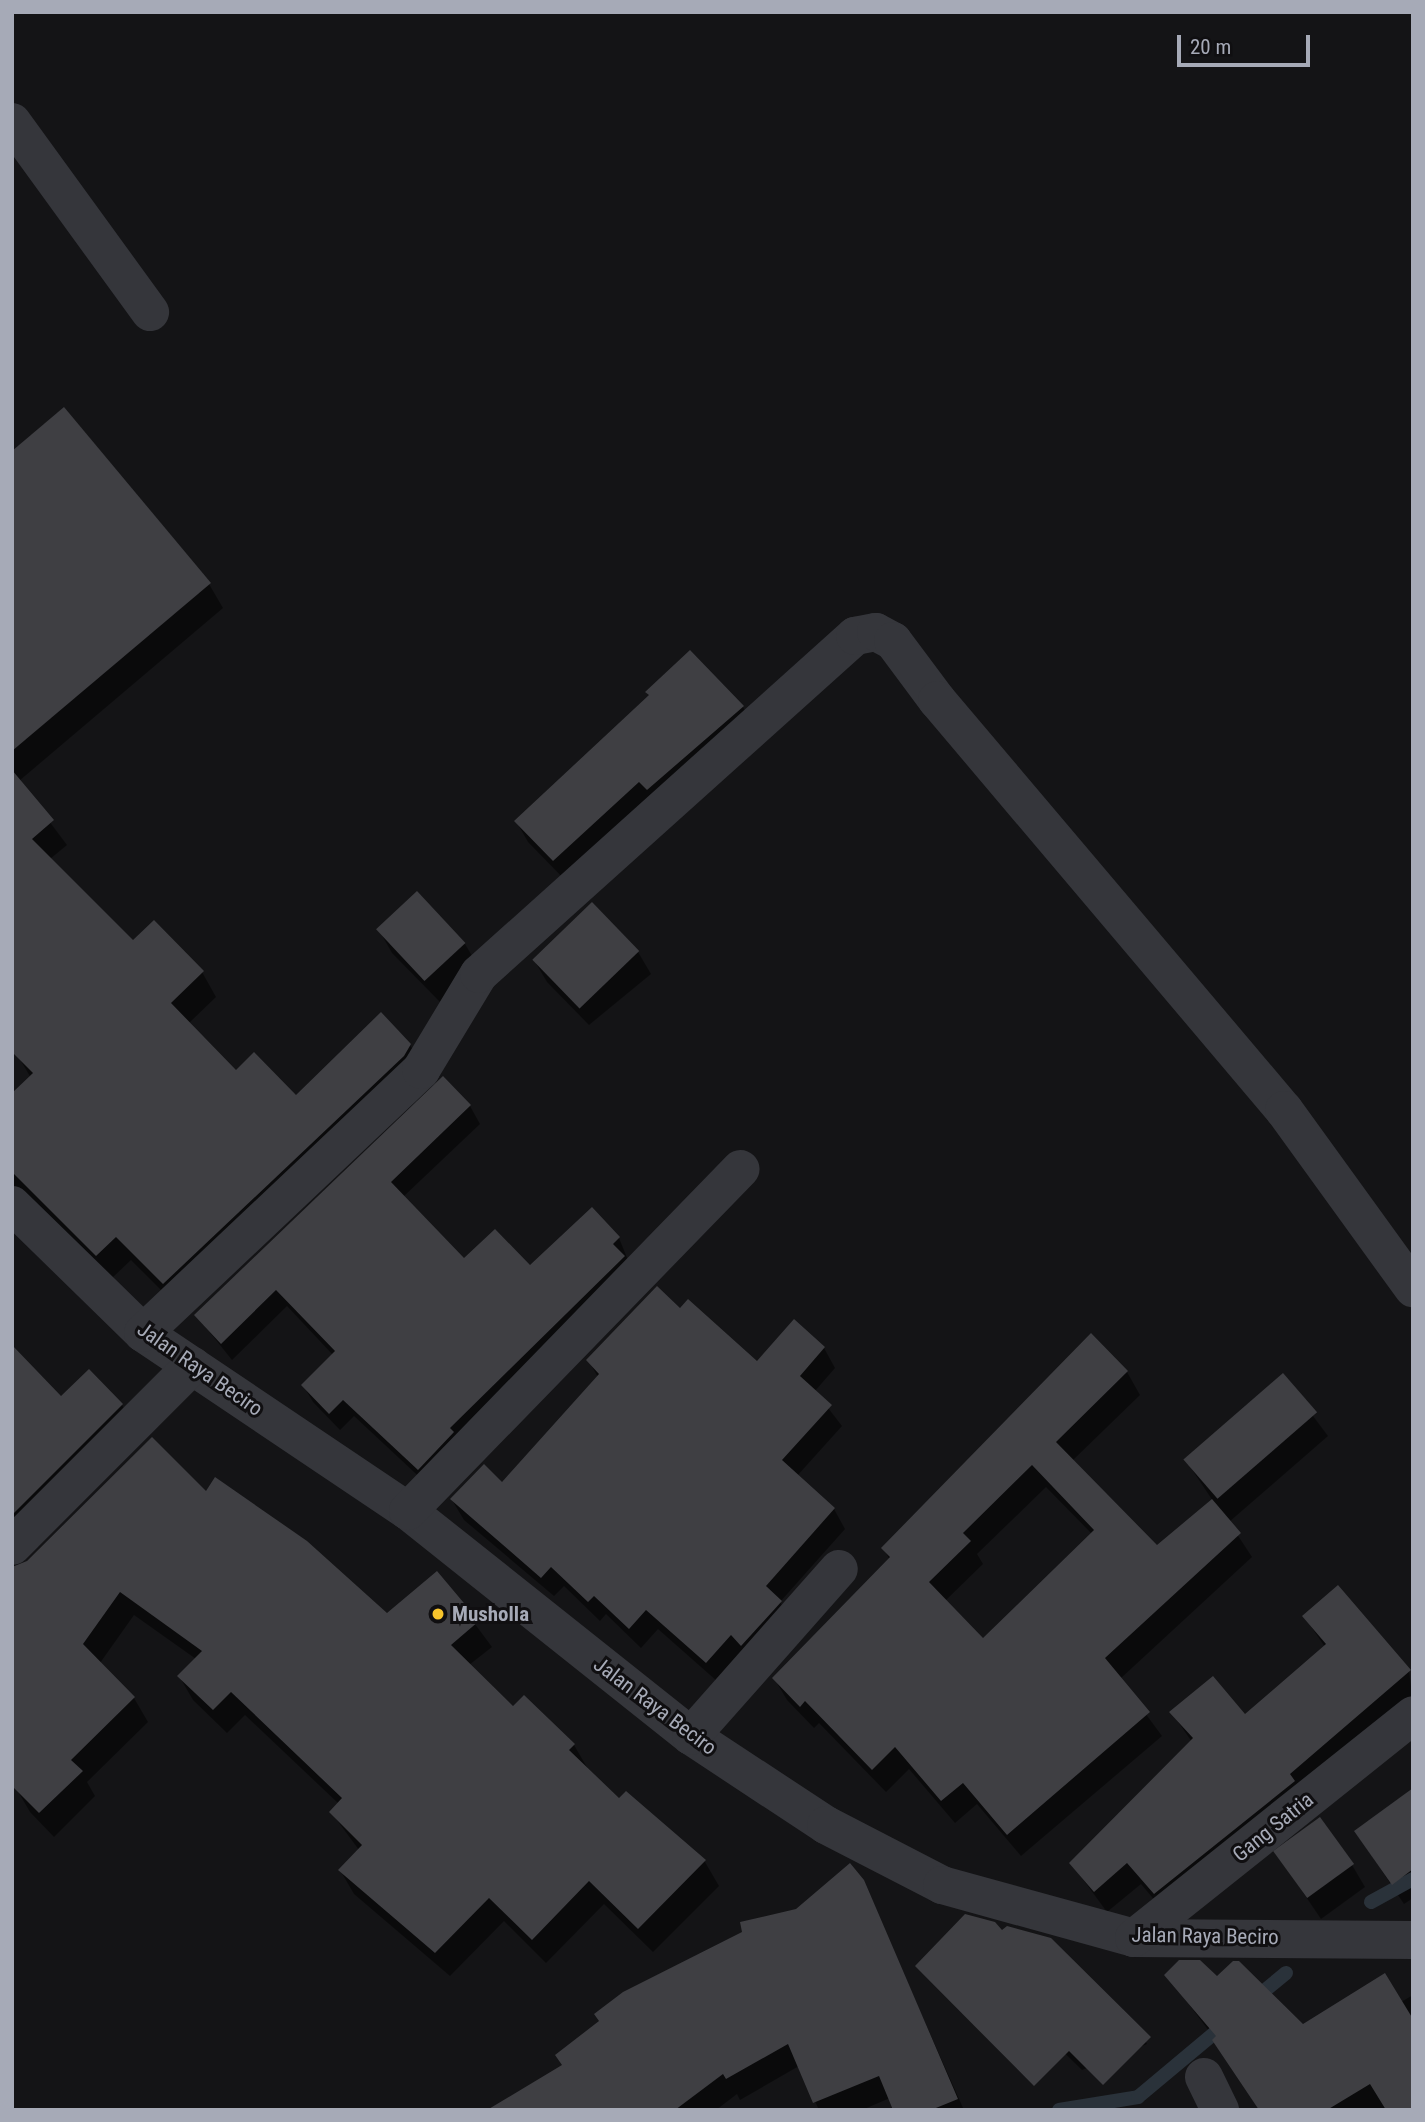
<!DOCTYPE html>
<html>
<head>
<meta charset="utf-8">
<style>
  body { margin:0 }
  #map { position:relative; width:1425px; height:2122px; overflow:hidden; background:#141416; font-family:"Roboto Condensed",sans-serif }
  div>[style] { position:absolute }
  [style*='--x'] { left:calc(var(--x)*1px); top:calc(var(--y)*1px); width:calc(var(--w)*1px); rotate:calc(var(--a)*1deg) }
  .shadow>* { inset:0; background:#0007 }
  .stream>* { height:14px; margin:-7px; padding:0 7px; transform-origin:7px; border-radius:7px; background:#2a323a }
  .building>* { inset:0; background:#3f3f43; transform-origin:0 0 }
  .minor>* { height:38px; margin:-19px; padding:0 19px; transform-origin:19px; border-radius:19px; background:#35363b }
  .dots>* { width:19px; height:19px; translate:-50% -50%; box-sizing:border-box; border:4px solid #100f11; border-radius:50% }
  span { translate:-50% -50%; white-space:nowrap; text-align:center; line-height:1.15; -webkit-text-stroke:6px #100f11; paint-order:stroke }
  .street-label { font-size:21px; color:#a6aab7 }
  .poi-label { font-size:21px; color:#a6aab7; font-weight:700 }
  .left { translate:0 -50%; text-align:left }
  .frame { position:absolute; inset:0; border:14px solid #a6aab7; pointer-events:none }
  .scale { position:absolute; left:1177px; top:35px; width:133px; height:32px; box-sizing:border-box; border:4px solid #a6aab7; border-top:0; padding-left:9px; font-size:21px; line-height:24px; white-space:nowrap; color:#a6aab7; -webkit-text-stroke:5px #100f11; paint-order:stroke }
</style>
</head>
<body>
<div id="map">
  <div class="shadow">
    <i style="clip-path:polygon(12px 454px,209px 584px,223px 608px,19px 781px,67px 845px,50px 859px,133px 942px,202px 972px,216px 997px,189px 1023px,236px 1072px,296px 1097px,410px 1045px,424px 1069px,178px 1307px,131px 1260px,111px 1279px,12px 1213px,12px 1097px,31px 1078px,18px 1056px,12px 888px)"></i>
    <i style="clip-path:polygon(690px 652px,743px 707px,755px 728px,566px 881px,528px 842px,516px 821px,650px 696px)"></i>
    <i style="clip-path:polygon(379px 930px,465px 944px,478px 966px,440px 1002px,392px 953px)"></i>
    <i style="clip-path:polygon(638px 952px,651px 974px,589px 1025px,547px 982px,534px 960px)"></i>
    <i style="clip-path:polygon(470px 1106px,480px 1124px,403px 1197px,464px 1261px,530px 1268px,619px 1238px,634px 1275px,429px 1486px,354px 1416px,340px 1430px,313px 1402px,303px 1385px,333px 1355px,287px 1306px,232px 1360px,196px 1315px)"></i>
    <i style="clip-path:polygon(680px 1310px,757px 1363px,824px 1348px,835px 1368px,815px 1391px,842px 1426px,797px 1476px,834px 1509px,845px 1529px,780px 1602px,792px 1622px,718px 1682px,658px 1629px,641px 1648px,606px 1614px,600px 1621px,564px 1586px,554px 1596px,464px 1520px,452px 1500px,502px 1485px,598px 1377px,588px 1360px)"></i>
    <i style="clip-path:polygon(12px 1348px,61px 1399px,122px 1405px,136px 1429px,12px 1553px)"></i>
    <i style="clip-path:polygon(evenodd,1127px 1372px,1140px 1395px,1072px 1461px,1157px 1547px,1213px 1501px,1185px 1459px,1283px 1376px,1328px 1436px,1229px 1522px,1252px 1557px,1120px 1679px,1162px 1736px,1021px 1856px,977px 1804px,955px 1823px,909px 1769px,886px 1792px,819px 1723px,814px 1728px,787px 1700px,774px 1678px,890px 1560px,883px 1548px,1127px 1372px,1046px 1487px,1092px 1534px,983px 1640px,945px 1601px,983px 1564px,977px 1554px,1046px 1487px)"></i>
    <i style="clip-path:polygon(206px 1493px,387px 1616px,437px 1573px,492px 1647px,469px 1665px,513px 1708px,574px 1745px,588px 1769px,620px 1800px,626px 1793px,705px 1862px,719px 1886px,653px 1952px,604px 1904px,546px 1963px,504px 1921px,450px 1976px,354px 1894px,340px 1870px,359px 1850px,331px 1812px,339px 1804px,245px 1715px,227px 1733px,193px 1700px,179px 1676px,196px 1659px,134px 1615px,100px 1663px,134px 1698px,148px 1722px,87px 1782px,95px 1796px,54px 1837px,30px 1812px,16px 1788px,12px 1568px)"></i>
    <i style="clip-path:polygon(1338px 1587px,1409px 1671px,1413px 1701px,1167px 1915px,1141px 1884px,1107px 1912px,1071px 1863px,1192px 1742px,1172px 1713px,1245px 1716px,1325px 1647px,1304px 1616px)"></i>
    <i style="clip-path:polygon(1413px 1788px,1413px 1898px,1404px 1904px,1356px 1832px)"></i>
    <i style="clip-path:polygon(1277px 1854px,1352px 1865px,1365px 1887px,1321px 1919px)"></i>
    <i style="clip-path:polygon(862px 1881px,964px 2110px,895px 2110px,890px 2098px,862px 2110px,819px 2110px,799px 2066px,740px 2100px,737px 2094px,716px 2110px,500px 2110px,797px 1910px)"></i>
    <i style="clip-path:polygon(961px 1952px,1136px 2025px,1147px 2044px,1082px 2070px)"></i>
    <i style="clip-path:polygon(1167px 1975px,1217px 1979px,1302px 2027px,1401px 2002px,1413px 1995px,1413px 2110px,1259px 2110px,1215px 2039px)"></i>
  </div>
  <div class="stream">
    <i style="--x:1371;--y:1902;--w:48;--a:-28.7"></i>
    <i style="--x:1252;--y:2001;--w:44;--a:-39.5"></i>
    <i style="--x:1059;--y:2110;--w:80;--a:-9.3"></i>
    <i style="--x:1138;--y:2097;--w:119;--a:-39.9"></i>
  </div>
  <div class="building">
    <i style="clip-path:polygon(64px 407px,211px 583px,12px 751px,12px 451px)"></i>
    <i style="clip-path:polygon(690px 650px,744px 706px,647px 790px,639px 782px,553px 861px,514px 821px,649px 695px,645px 692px)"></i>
    <i style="clip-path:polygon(12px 770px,54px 820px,32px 839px,133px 940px,154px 920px,204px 971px,171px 1003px,236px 1070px,254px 1052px,296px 1095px,381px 1012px,411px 1044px,404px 1056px,163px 1284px,116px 1237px,96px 1256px,12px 1172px,12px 1093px,33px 1073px,12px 1052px)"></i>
    <i style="left:417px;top:891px;width:71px;height:56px;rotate:47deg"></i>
    <i style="left:592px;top:902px;width:68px;height:83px;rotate:46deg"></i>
    <i style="clip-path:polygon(443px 1076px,471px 1105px,391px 1182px,464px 1258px,495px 1229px,530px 1265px,592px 1207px,620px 1237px,613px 1244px,625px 1256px,450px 1428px,454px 1432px,418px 1470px,343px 1400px,329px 1414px,301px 1385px,335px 1351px,276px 1290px,221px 1344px,194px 1315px)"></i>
    <i style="clip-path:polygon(657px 1286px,680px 1308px,688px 1299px,757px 1361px,794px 1319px,825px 1347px,800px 1376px,832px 1405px,782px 1460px,835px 1508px,766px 1586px,782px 1601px,741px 1646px,731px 1635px,706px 1663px,646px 1610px,629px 1629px,594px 1596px,588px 1602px,551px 1567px,541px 1578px,450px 1499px,484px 1464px,502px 1482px,599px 1374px,586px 1360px)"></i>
    <i style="clip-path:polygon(evenodd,1091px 1333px,1128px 1371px,1056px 1442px,1157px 1545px,1212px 1499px,1241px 1533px,1105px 1658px,1150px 1712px,1007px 1835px,963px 1783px,941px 1801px,895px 1747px,872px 1770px,805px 1701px,800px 1707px,772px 1678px,890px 1557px,881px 1548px,1091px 1333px,1032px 1465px,1094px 1530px,983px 1638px,929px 1582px,971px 1541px,963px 1533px,1032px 1465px)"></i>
    <i style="clip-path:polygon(12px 1345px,61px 1396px,89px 1369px,123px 1404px,12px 1515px)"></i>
    <i style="left:1283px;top:1373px;width:52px;height:132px;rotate:49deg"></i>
    <i style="clip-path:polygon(152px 1437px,206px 1491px,215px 1477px,307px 1541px,387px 1613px,437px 1571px,479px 1621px,451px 1645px,513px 1706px,524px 1695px,575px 1744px,569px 1750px,619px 1798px,626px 1791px,706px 1860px,638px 1929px,589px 1881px,532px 1940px,489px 1898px,435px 1953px,338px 1870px,362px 1845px,329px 1812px,342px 1798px,231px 1692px,213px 1710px,177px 1676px,202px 1651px,120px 1592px,83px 1644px,135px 1697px,71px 1760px,83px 1771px,39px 1813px,12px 1786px,12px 1567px,27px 1561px)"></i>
    <i style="clip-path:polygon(1338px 1585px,1411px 1670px,1290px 1774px,1295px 1781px,1154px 1894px,1127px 1863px,1094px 1892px,1069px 1863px,1193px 1738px,1169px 1712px,1213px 1676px,1245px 1714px,1326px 1644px,1302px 1616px)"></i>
    <i style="clip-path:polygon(1413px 1788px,1413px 1869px,1392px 1885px,1354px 1831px)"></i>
    <i style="left:1320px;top:1817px;width:58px;height:58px;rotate:54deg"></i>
    <i style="clip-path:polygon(850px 1863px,864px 1880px,958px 2099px,931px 2110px,893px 2110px,879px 2076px,813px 2103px,788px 2044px,726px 2079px,723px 2074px,675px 2110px,487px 2110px,562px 2065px,555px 2055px,599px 2021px,594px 2014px,623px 1992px,742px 1932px,740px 1922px,796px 1909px)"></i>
    <i style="clip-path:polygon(965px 1914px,995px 1922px,1002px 1930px,1007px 1926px,1051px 1938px,1151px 2037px,1103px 2085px,1069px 2051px,1034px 2086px,915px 1966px)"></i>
    <i style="clip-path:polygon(1179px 1960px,1200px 1960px,1217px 1976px,1233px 1961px,1239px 1961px,1303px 2024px,1385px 1973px,1413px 2019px,1413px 2110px,1386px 2110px,1370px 2084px,1327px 2110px,1259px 2110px,1212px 2040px,1216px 2036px,1164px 1975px)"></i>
  </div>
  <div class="minor">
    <i style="--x:12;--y:122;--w:235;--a:54"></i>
    <i style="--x:12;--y:1205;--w:183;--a:44.3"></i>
    <i style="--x:143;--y:1333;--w:319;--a:33.9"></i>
    <i style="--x:408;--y:1511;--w:362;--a:38.5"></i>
    <i style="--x:691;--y:1736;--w:162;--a:33.4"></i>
    <i style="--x:826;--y:1825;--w:131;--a:27.3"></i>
    <i style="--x:942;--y:1885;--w:199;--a:15.4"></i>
    <i style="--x:1134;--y:1938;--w:279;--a:0.4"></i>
    <i style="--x:143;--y:1333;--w:383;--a:-43.4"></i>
    <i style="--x:421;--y:1070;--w:112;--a:-58.9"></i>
    <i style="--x:479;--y:974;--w:506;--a:-41.95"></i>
    <i style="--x:855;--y:636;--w:21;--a:-11"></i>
    <i style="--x:876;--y:632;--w:19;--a:28"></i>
    <i style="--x:893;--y:641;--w:74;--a:53.3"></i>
    <i style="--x:937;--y:700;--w:537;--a:49.76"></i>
    <i style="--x:1284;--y:1110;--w:220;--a:54.1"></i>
    <i style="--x:408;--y:1511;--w:477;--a:-45.8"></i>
    <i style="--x:12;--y:1546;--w:255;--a:-45"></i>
    <i style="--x:691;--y:1736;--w:223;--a:-48.5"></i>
    <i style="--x:1134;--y:1938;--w:357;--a:-38.6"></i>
    <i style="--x:1204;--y:2077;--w:37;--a:64"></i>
  </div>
  <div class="dots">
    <i style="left:438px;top:1614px;background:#f7c42c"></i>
  </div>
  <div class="street-label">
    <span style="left:200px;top:1369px;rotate:35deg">Jalan Raya Beciro</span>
    <span style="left:655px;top:1706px;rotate:37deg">Jalan Raya Beciro</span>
    <span style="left:1273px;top:1827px;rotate:-39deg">Gang Satria</span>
    <span style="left:1205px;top:1936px;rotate:1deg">Jalan Raya Beciro</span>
  </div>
  <div class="poi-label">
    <span class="left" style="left:452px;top:1614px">Musholla</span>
  </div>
  <div class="frame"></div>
  <div class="scale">20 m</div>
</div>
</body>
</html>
